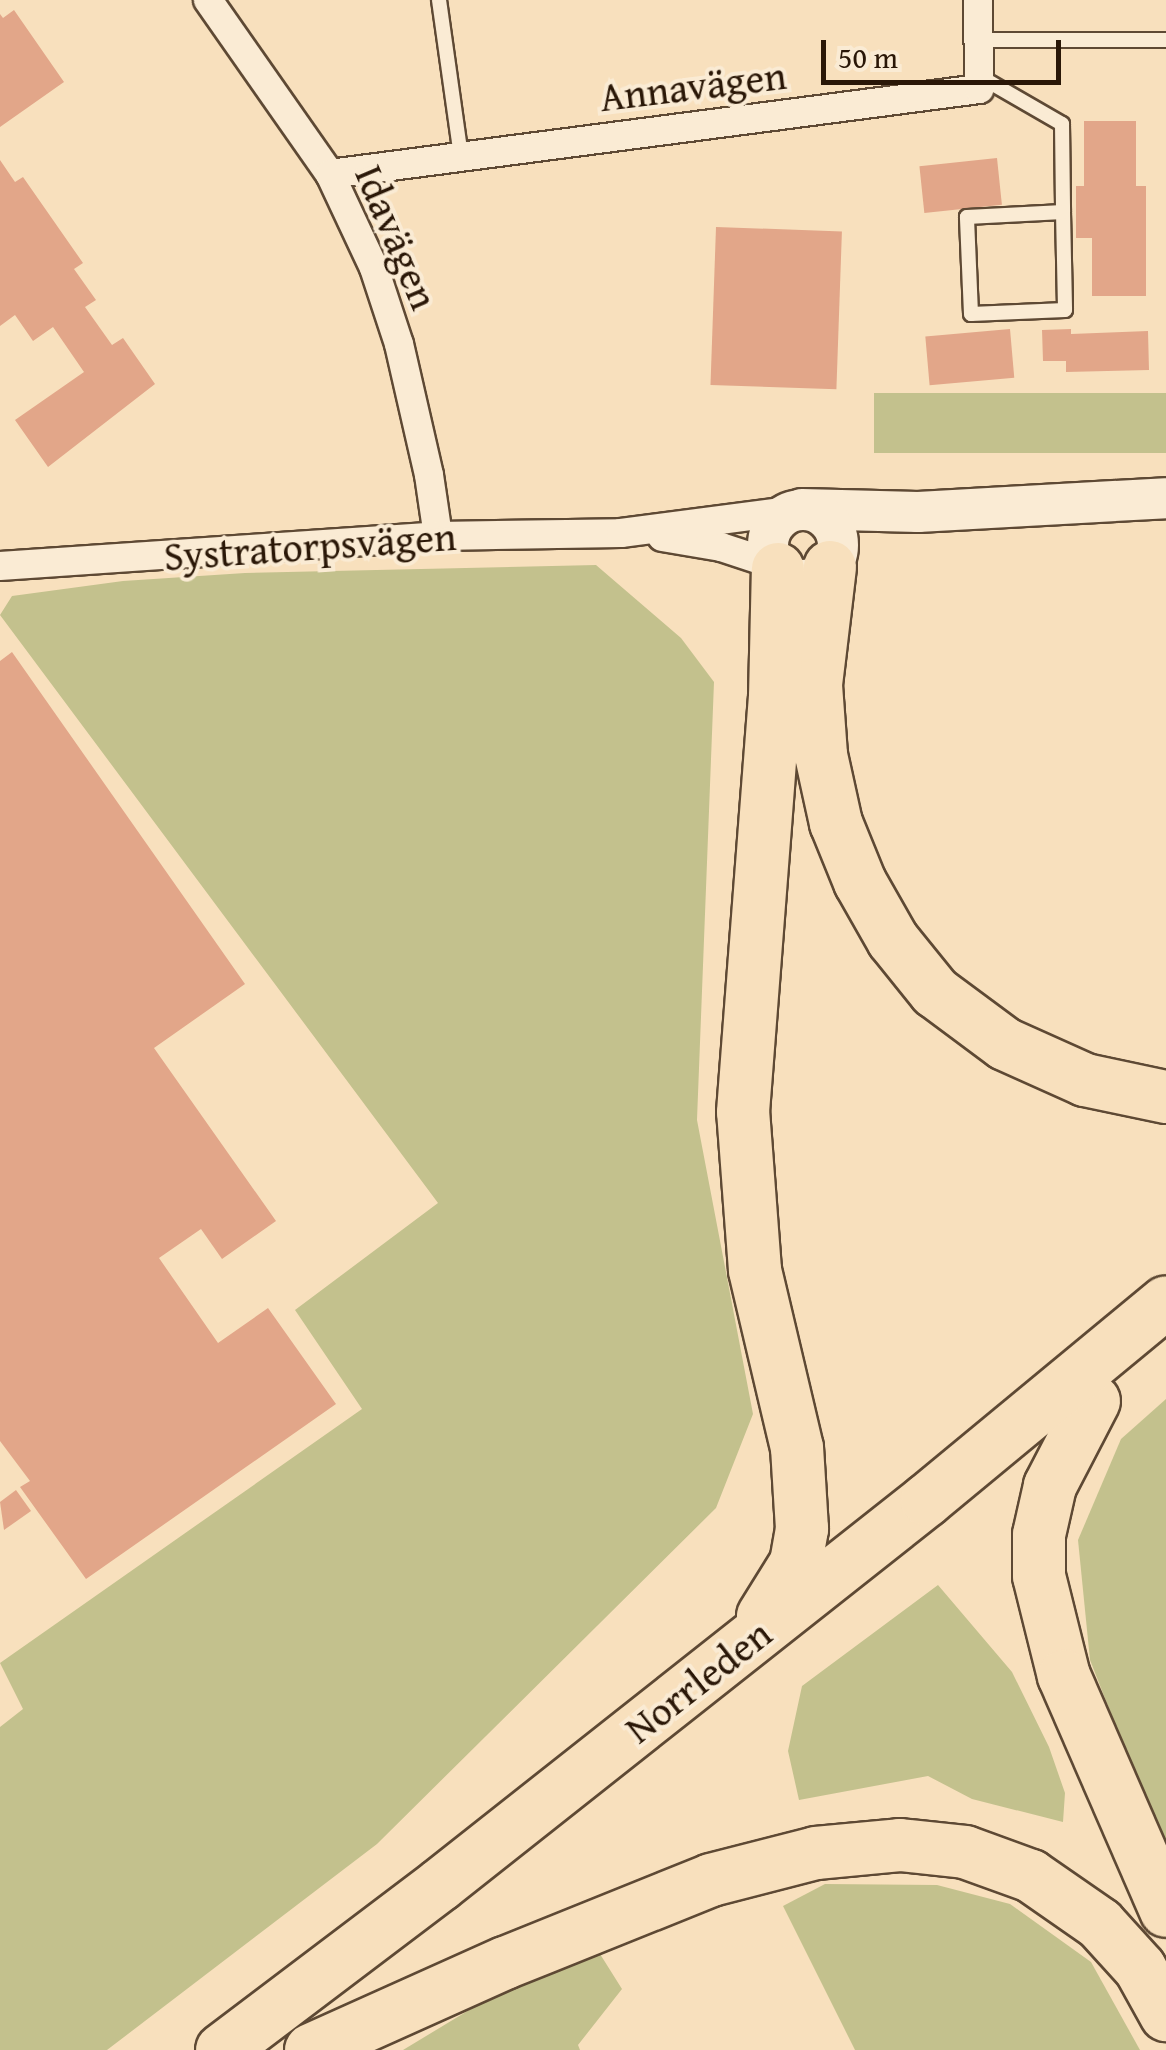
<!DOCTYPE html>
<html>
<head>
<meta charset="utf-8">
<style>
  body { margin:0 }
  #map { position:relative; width:1166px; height:2050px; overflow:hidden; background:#f8e0bd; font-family:"Gentium Book Plus",serif }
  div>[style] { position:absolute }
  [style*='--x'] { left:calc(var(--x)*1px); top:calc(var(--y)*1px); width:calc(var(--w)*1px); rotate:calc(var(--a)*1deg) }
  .green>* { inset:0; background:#c3c18d; transform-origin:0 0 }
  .building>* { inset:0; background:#e2a689; transform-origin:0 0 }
  .roads { filter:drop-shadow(2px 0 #5e4934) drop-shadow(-2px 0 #5e4934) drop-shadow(0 2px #5e4934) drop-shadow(0 -2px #5e4934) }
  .lane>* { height:14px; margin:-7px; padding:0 7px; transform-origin:7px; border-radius:7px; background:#faebd4 }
  .street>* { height:28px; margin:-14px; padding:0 14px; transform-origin:14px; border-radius:14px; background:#faebd4 }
  .secondary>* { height:40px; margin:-20px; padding:0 20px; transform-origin:20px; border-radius:20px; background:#faebd4 }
  .secondary>.ring { margin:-20px; padding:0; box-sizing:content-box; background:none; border:40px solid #faebd4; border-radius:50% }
  .highway>* { height:52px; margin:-26px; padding:0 26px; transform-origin:26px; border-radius:26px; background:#f8e0bd }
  span { translate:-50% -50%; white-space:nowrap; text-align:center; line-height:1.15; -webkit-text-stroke:8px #faebd4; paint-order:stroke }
  .street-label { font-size:40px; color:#2a1707 }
  .scale { position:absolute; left:821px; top:40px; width:240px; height:45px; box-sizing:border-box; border:5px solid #2a1707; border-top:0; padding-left:12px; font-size:30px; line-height:35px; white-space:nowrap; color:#2a1707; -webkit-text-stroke:8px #faebd4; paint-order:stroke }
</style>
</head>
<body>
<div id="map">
  <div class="green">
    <i style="left:1166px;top:393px;width:60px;height:292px;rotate:90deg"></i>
    <i style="clip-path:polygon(596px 565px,681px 638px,714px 682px,697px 1120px,753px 1414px,716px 1508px,377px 1844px,107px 2050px,0 2050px,0 1727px,23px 1709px,0 1663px,362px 1409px,295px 1310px,438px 1203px,0 615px,12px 596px,123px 581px,245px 573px)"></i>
    <i style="clip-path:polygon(1166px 1399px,1166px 1854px,1090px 1660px,1078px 1540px,1121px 1439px)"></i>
    <i style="clip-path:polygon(938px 1585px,1012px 1672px,1049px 1747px,1065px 1793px,1063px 1822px,972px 1799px,928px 1776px,799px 1800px,788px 1751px,802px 1686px)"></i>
    <i style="clip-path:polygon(825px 1884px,937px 1885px,1010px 1904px,1091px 1962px,1140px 2050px,855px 2050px,783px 1906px)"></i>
    <i style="clip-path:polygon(600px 1954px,622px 1989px,578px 2045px,580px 2050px,403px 2050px,489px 1998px)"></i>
  </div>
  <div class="building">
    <i style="clip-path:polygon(14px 10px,64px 82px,0 127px,0 14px,3px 18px)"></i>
    <i style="clip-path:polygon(1084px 121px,1136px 121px,1136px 186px,1146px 186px,1146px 296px,1092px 296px,1092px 238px,1076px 238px,1076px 186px,1084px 186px)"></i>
    <i style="left:997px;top:158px;width:47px;height:78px;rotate:84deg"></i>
    <i style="clip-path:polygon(0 160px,15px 182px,23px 177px,83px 263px,74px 269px,96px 300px,85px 307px,112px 345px,123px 338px,155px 384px,48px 467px,15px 420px,84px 372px,53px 327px,33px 341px,15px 315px,0 326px)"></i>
    <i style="left:716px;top:227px;width:126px;height:158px;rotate:2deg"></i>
    <i style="left:1010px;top:329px;width:49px;height:85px;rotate:85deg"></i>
    <i style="clip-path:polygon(1071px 329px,1071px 334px,1148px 331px,1149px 370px,1066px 372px,1066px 361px,1043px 361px,1042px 330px)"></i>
    <i style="clip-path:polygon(12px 652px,245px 984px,154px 1048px,276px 1221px,222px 1259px,201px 1229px,159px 1258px,218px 1343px,268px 1308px,336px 1404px,86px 1579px,20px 1487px,30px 1481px,0 1441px,0 661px)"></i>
    <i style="clip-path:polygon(16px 1490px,31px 1511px,4px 1530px,0 1502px)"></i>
  </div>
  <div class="roads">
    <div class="lane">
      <i style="--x:439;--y:0;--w:159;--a:82"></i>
      <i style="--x:978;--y:40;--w:188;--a:0"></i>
      <i style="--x:979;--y:76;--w:96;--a:30"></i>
      <i style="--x:1062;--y:124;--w:88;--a:89.3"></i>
      <i style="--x:1063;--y:212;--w:98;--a:88.8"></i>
      <i style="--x:1065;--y:310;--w:94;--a:177.6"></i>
      <i style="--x:971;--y:314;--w:97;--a:-92.4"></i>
      <i style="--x:967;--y:217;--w:96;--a:-3"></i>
    </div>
    <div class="street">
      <i style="--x:208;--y:0;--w:213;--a:55"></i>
      <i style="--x:330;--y:174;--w:104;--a:64.9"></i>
      <i style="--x:374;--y:268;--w:80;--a:71.8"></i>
      <i style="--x:399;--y:344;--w:134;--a:77.1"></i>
      <i style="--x:429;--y:475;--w:62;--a:81.6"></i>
      <i style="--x:330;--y:174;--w:655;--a:-7.46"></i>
      <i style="--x:979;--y:89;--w:89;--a:-90.6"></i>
      <i style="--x:662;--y:537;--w:60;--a:9.6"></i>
      <i style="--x:721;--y:547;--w:55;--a:18.1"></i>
      <i style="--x:0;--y:566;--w:439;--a:-3.9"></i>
      <i style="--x:438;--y:536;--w:183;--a:-0.9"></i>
      <i style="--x:621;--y:533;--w:176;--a:-7.5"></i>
    </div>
    <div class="secondary">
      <i style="--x:802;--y:509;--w:116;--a:1.5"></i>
      <i style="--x:918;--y:512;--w:248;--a:-3.2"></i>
      <i class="ring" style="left:768px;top:510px;width:30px;height:30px"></i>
    </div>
    <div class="highway">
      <i style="--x:830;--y:567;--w:119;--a:96.8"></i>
      <i style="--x:816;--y:685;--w:70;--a:85.9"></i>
      <i style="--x:821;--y:755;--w:70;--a:77.6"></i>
      <i style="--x:836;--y:823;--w:64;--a:67.9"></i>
      <i style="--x:860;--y:882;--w:67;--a:60.4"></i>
      <i style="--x:893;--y:940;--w:67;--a:51.1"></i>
      <i style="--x:935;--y:992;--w:87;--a:36.6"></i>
      <i style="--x:1005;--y:1044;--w:88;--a:24.2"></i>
      <i style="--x:1085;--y:1080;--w:83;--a:11.9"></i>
      <i style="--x:1094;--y:1401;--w:96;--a:117.4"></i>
      <i style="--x:1050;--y:1486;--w:50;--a:102.7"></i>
      <i style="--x:1039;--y:1535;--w:41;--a:90"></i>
      <i style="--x:1039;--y:1576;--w:103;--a:76"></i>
      <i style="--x:1064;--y:1676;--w:256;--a:66.5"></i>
      <i style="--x:763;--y:1616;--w:62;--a:-58.1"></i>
      <i style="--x:796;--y:1563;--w:35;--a:-80"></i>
      <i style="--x:802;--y:1529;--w:81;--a:-93.5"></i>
      <i style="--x:797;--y:1448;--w:183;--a:-103.3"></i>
      <i style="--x:755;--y:1270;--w:158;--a:-94.3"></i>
      <i style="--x:743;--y:1112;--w:416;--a:-85.6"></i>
      <i style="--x:775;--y:697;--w:128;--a:-88.7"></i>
      <i style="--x:222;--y:2050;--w:273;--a:-37.1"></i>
      <i style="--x:440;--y:1885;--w:621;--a:-38.33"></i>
      <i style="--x:927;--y:1500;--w:310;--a:-39.6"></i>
      <i style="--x:311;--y:2050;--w:213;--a:-24.2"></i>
      <i style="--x:505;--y:1963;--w:222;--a:-21.9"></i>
      <i style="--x:711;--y:1880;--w:108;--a:-14.4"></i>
      <i style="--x:816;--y:1853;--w:84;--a:-5.4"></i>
      <i style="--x:900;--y:1845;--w:65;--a:6.1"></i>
      <i style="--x:965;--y:1852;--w:70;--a:20"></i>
      <i style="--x:1031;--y:1876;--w:84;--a:34.8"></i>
      <i style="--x:1100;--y:1924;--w:59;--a:47.7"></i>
      <i style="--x:1140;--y:1968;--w:54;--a:61"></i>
    </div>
  </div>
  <div class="street-label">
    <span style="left:693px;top:86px;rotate:-7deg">Annavägen</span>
    <span style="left:397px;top:237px;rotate:67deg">Idavägen</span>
    <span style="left:310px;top:546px;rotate:-4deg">Systratorpsvägen</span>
    <span style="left:698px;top:1681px;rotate:-38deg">Norrleden</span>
  </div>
  <div class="scale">50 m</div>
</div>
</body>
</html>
